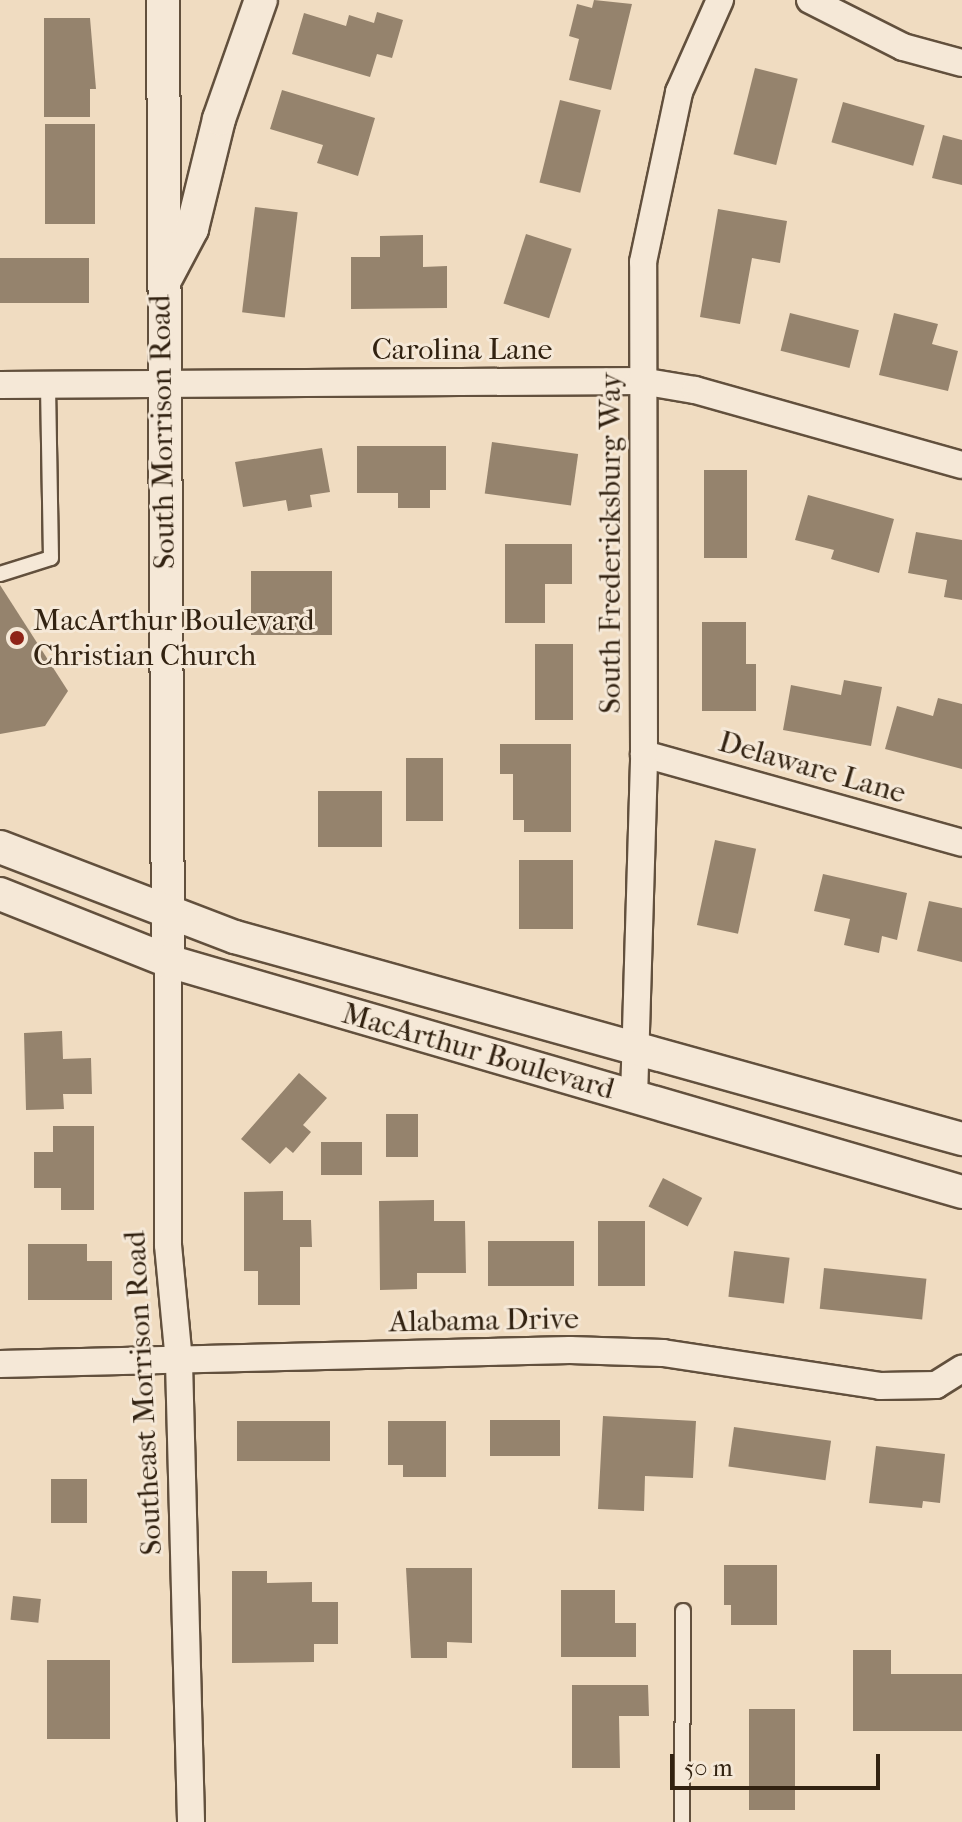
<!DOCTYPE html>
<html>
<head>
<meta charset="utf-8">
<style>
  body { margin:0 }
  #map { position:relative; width:962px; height:1822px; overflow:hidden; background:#f0dcc1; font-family:"IM FELL French Canon",serif }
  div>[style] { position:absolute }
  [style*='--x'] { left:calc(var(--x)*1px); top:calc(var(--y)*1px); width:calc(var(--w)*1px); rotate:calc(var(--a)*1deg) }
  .building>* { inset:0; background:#95836d; transform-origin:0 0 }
  .roads { filter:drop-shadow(2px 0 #62503d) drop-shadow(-2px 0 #62503d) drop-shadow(0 2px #62503d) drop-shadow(0 -2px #62503d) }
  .service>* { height:14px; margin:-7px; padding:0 7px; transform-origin:7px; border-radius:7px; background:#f5e8d7 }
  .minor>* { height:26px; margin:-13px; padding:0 13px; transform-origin:13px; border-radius:13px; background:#f5e8d7 }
  .tertiary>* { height:32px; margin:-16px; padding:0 16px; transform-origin:16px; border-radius:16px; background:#f5e8d7 }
  .dots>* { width:22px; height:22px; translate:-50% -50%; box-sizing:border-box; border:4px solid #f5e8d7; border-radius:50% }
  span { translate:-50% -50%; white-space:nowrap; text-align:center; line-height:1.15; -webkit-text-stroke:6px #f5e8d7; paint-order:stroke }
  .street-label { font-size:30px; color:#322211 }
  .poi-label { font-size:30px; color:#322211 }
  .left { translate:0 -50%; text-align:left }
  .scale { position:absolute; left:670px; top:1754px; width:210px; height:36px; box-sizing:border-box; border:4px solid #322211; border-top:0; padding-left:10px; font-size:24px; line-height:28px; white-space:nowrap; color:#322211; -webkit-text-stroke:6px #f5e8d7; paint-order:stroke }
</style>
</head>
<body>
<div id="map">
  <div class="building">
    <i style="clip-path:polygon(594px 0,632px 4px,611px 90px,569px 80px,579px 39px,569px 36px,577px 4px,592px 8px)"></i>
    <i style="clip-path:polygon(377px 12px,403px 20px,392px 58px,377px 54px,370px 77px,292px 54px,304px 13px,346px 26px,349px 15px,374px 23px)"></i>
    <i style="clip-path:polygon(44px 18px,90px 18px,96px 89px,90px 89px,90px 117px,44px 117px)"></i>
    <i style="left:755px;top:68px;width:44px;height:89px;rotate:14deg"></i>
    <i style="clip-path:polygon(282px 90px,375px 118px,358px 176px,317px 163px,323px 145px,270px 129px)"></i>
    <i style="left:560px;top:100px;width:42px;height:85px;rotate:14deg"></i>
    <i style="left:843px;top:102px;width:85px;height:42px;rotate:16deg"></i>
    <i style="left:45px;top:124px;width:50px;height:100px"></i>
    <i style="clip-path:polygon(943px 135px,962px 140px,962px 185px,932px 178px)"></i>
    <i style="left:255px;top:207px;width:43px;height:106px;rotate:7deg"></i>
    <i style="clip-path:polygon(718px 209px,787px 221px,780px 263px,752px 258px,740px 324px,700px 317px)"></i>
    <i style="left:526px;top:234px;width:48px;height:73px;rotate:18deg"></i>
    <i style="clip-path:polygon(423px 235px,423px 267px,447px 266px,447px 308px,351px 309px,351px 257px,380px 257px,380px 236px)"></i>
    <i style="left:0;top:258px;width:89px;height:45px"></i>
    <i style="left:790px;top:313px;width:71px;height:39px;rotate:14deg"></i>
    <i style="clip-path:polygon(894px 313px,938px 324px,932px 344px,958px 351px,948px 391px,879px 375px)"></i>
    <i style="left:492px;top:442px;width:87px;height:52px;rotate:8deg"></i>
    <i style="clip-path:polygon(357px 446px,446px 446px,446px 490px,430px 490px,430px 508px,398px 508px,398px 493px,357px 493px)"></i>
    <i style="clip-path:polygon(322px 448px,330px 492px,310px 495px,312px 507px,288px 511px,286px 500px,243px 507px,235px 462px)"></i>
    <i style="left:704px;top:470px;width:43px;height:88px"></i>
    <i style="clip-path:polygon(808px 495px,894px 519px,879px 573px,831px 559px,834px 550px,795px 540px)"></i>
    <i style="clip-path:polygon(916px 532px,962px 540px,962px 600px,944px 597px,947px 580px,908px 573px)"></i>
    <i style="clip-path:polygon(505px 544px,572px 544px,572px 584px,545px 584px,545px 623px,505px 623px)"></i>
    <i style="left:251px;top:571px;width:81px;height:64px"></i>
    <i style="clip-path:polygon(0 585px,68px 691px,45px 726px,0 734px)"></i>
    <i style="clip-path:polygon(702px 622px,746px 622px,746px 664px,756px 664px,756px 711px,702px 711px)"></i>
    <i style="left:535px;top:644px;width:38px;height:76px"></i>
    <i style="clip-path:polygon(844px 680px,882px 687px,871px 746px,783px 730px,791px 685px,841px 695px)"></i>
    <i style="clip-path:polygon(938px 698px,962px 704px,962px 769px,885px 749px,897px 706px,933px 716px)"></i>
    <i style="clip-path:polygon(500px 744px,571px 744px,571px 832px,524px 832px,524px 820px,513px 820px,513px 774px,500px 774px)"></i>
    <i style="left:406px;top:758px;width:37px;height:63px"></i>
    <i style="left:318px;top:791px;width:64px;height:56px"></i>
    <i style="left:715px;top:840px;width:42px;height:87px;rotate:12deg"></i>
    <i style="left:519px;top:860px;width:54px;height:69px"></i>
    <i style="clip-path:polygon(823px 874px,907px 893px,897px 940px,882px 936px,879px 953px,844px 945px,850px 919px,814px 911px)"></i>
    <i style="clip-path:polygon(929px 901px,962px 908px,962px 962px,917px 951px)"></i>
    <i style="clip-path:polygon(62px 1031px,63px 1059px,91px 1058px,92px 1094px,63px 1094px,64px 1109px,26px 1110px,24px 1033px)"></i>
    <i style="clip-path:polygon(299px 1073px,327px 1098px,303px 1125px,311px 1132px,293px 1153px,286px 1147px,270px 1164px,241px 1139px)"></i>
    <i style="left:386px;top:1114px;width:32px;height:43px"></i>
    <i style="clip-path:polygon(53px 1126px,94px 1126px,94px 1210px,61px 1210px,61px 1188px,34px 1188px,34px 1152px,53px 1152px)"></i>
    <i style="left:321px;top:1142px;width:41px;height:33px"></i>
    <i style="left:663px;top:1178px;width:44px;height:32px;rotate:27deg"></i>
    <i style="clip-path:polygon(283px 1191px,283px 1220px,311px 1220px,312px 1247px,300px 1247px,300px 1305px,258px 1305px,258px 1271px,244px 1271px,244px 1192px)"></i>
    <i style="clip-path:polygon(434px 1200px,434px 1221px,465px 1221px,466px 1273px,417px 1273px,417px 1289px,380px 1290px,379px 1201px)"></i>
    <i style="left:598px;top:1221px;width:47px;height:65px"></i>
    <i style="left:488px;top:1241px;width:86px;height:45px"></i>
    <i style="clip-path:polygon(28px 1244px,87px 1244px,87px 1261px,112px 1261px,112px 1300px,28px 1300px)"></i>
    <i style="left:734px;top:1251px;width:56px;height:46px;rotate:7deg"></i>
    <i style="left:824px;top:1268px;width:103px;height:41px;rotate:6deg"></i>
    <i style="clip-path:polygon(603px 1416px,696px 1421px,693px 1478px,645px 1476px,644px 1511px,598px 1509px)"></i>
    <i style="left:490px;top:1420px;width:70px;height:36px"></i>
    <i style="left:237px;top:1421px;width:93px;height:40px"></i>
    <i style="clip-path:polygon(388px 1421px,446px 1421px,446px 1477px,403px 1477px,403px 1465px,388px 1465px)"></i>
    <i style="left:734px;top:1427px;width:98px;height:40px;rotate:8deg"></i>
    <i style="clip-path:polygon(876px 1446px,945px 1454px,940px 1503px,923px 1501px,922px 1508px,869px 1503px)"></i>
    <i style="left:51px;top:1479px;width:36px;height:44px"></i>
    <i style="clip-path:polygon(724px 1565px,777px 1565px,777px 1625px,731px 1625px,731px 1605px,724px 1605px)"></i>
    <i style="clip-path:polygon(406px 1568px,472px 1568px,472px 1643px,447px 1642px,447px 1658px,411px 1658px)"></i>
    <i style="clip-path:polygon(232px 1571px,267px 1571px,267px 1583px,312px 1582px,312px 1602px,338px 1602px,338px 1644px,314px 1644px,314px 1662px,232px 1663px)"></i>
    <i style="clip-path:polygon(561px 1590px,615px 1590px,615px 1623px,636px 1623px,636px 1657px,561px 1657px)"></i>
    <i style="left:13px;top:1596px;width:28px;height:24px;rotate:6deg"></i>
    <i style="clip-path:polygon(853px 1650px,891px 1650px,891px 1674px,962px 1674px,962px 1731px,853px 1731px)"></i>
    <i style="left:47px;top:1660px;width:63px;height:79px"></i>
    <i style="clip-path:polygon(572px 1685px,648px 1685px,649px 1716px,619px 1716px,620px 1768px,572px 1768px)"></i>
    <i style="left:749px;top:1709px;width:46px;height:101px"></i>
  </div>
  <div class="roads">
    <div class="service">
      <i style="--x:0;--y:574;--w:53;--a:-17.4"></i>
      <i style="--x:51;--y:558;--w:174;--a:-91"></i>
      <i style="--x:682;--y:1822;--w:211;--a:-89.7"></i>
    </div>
    <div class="minor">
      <i style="--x:810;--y:0;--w:104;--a:26.8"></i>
      <i style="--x:903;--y:47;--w:61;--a:15.2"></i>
      <i style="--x:0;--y:385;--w:641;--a:-0.36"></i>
      <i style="--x:641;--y:381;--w:55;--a:9.5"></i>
      <i style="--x:695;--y:390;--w:277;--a:15.7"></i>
      <i style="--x:644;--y:754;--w:330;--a:15.6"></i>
      <i style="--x:168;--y:961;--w:284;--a:90"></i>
      <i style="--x:168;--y:1245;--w:118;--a:84.6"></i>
      <i style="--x:179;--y:1362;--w:460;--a:88.5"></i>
      <i style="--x:634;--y:1098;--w:344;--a:-88.3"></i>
      <i style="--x:644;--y:754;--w:492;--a:-90.1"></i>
      <i style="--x:643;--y:262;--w:174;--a:-78"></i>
      <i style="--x:679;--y:92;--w:101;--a:-66"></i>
      <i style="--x:0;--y:1364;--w:570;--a:-1.41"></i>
      <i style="--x:570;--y:1350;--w:93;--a:1.8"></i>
      <i style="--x:663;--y:1353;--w:219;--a:8.6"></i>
      <i style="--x:880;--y:1386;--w:56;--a:-1"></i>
      <i style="--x:936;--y:1385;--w:31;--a:-32"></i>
    </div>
    <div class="tertiary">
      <i style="--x:163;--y:0;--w:961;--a:89.7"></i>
      <i style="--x:165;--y:280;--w:58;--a:-62.1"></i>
      <i style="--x:192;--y:229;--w:113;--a:-76.2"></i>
      <i style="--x:219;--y:119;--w:126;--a:-70.6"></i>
      <i style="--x:0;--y:847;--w:252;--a:21"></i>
      <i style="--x:235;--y:937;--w:755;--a:15.53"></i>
      <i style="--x:0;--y:894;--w:181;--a:21.7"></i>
      <i style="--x:168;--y:961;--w:827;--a:16.22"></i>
    </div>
  </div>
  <div class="dots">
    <i style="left:17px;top:638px;background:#8f2418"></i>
  </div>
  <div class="street-label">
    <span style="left:462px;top:350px">Carolina Lane</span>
    <span style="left:163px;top:432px;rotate:-91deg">South Morrison Road</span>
    <span style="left:611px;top:543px;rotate:-90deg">South Fredericksburg Way</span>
    <span style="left:812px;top:768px;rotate:16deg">Delaware Lane</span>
    <span style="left:478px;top:1052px;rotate:16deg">MacArthur Boulevard</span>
    <span style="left:484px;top:1321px;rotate:-1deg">Alabama Drive</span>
    <span style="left:144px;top:1393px;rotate:-93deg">Southeast Morrison Road</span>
  </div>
  <div class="poi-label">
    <span class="left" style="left:33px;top:638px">MacArthur Boulevard<br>Christian Church</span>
  </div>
  <div class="scale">50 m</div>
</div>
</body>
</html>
